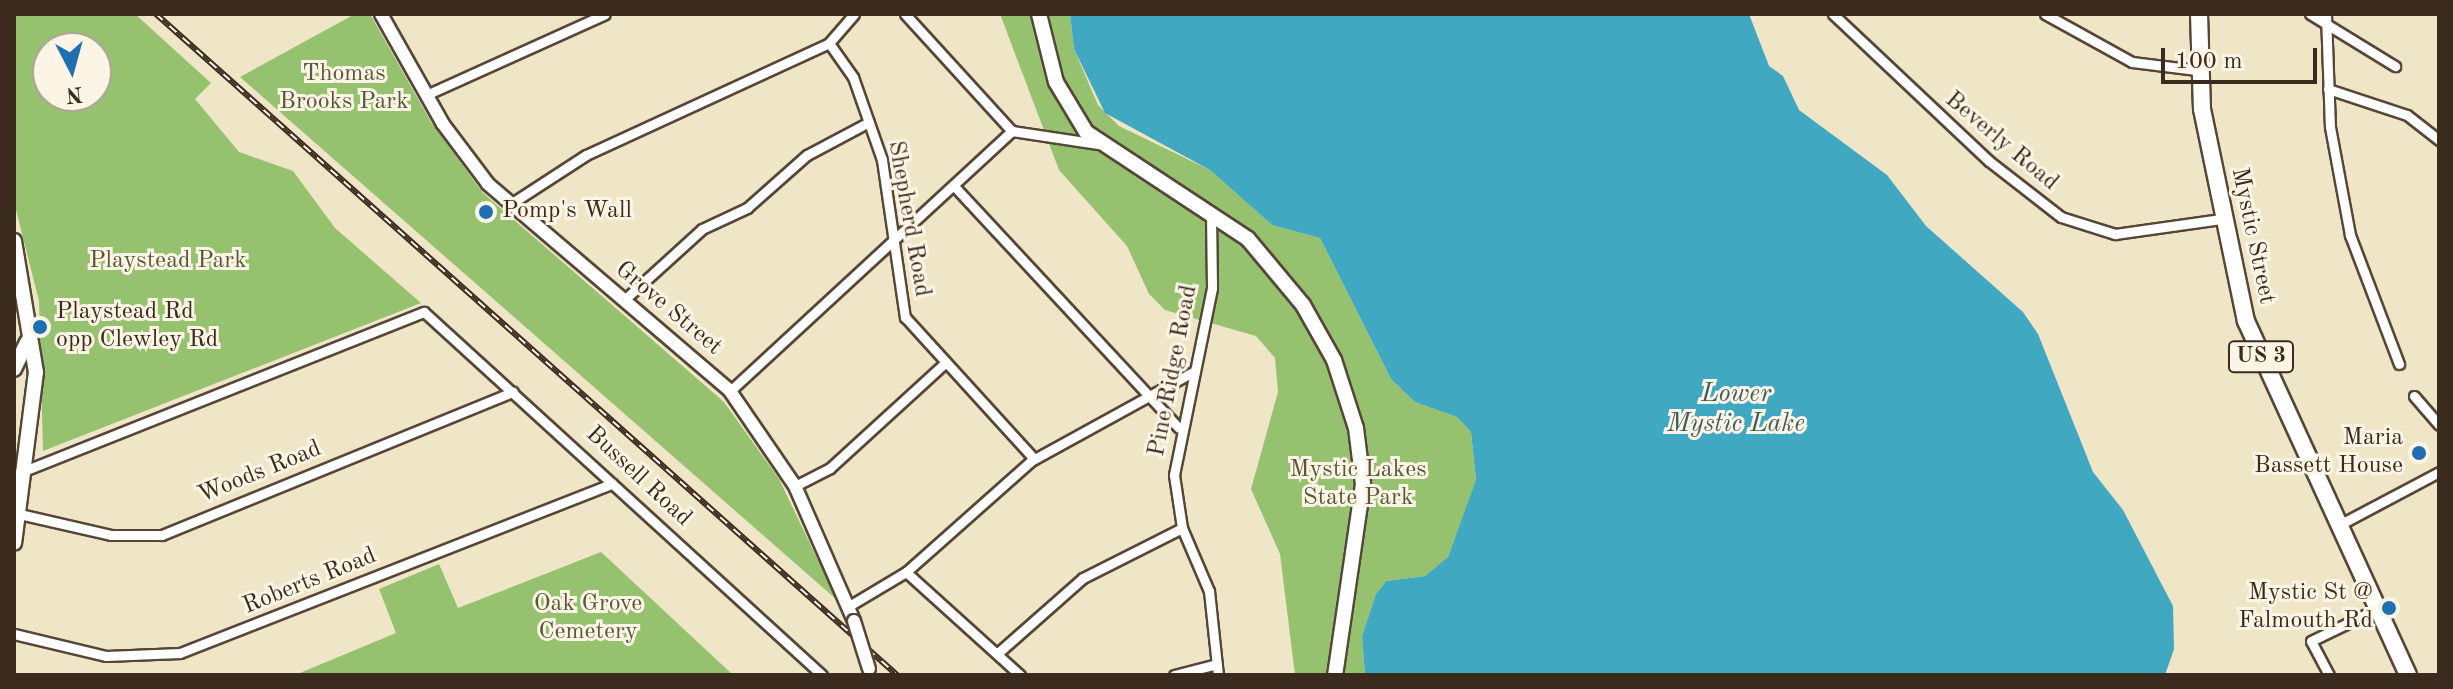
<!DOCTYPE html>
<html>
<head>
<meta charset="utf-8">
<style>
  body { margin:0 }
  #map { position:relative; width:2453px; height:689px; overflow:hidden; background:#efe5c7; font-family:"Old Standard TT",serif }
  div>[style] { position:absolute }
  [style*='--x'] { left:calc(var(--x)*1px); top:calc(var(--y)*1px); width:calc(var(--w)*1px); rotate:calc(var(--a)*1deg) }
  .green>* { inset:0; background:#96c270 }
  .water>* { inset:0; background:#40a8c0 }
  .roads { filter:drop-shadow(2px 0 #564637) drop-shadow(-2px 0 #564637) drop-shadow(0 2px #564637) drop-shadow(0 -2px #564637) }
  .minor>* { height:9px; margin:-4.5px; padding:0 4.5px; transform-origin:4.5px; border-radius:4.5px; background:#fff }
  .tertiary>* { height:12px; margin:-6px; padding:0 6px; transform-origin:6px; border-radius:6px; background:#fff }
  .secondary>* { height:14px; margin:-7px; padding:0 7px; transform-origin:7px; border-radius:7px; background:#fff }
  .trunk>* { height:16px; margin:-8px; padding:0 8px; transform-origin:8px; border-radius:8px; background:#fff }
  .rail>* { height:6px; margin-top:-3px; transform-origin:0; background:repeating-linear-gradient(90deg,#fcf5e5 0 9px,#3b2a1e 0 18px); box-sizing:border-box; border-block:2px solid #3b2a1e }
  .bridges { filter:drop-shadow(2px 0 #564637) drop-shadow(-2px 0 #564637) drop-shadow(0 2px #564637) drop-shadow(0 -2px #564637) }
  .tertiary-bridge>* { height:12px; margin:-6px; padding:0 6px; transform-origin:6px; border-radius:6px; background:#fff }
  .dots>* { width:22px; height:22px; translate:-50% -50%; box-sizing:border-box; border:4px solid #fcf5e5; border-radius:50% }
  span { translate:-50% -50%; white-space:nowrap; text-align:center; line-height:1.15; -webkit-text-stroke:6px #fcf5e5; paint-order:stroke }
  .shield-label span { padding:2px 6px; background:#fcf5e5; border:2px solid; border-radius:6px; -webkit-text-stroke-width:0 }
  .shield-label { font-size:22px; color:#3b2a1e; font-weight:700 }
  .park-label { font-size:24px; color:#565837 }
  .street-label { font-size:24px; color:#3b2a1e }
  .poi-label { font-size:24px; color:#3b2a1e }
  .left { translate:0 -50%; text-align:left }
  .right { translate:-100% -50%; text-align:right }
  .water-label { font-size:26px; color:#3d5c5f; font-style:italic }
  .frame { position:absolute; inset:0; border:16px solid #3b2a1e; pointer-events:none }
  .north { position:absolute; left:32px; top:32px; width:80px; height:80px; box-sizing:border-box; background:#fcf5e5; border:2px solid #afa495; border-radius:50%; rotate:174deg; font-size:22px; font-weight:700; line-height:32px; text-align:center; color:#3b2a1e }
  .north::after { content:''; display:block; margin:auto; width:28px; height:36px; background:#1f6fb2; clip-path:polygon(50% 0,100% 100%,50% 72%,0 100%) }
  .scale { position:absolute; left:2161px; top:48px; width:156px; height:36px; box-sizing:border-box; border:4px solid #3b2a1e; border-top:0; padding-left:10px; font-size:24px; line-height:28px; white-space:nowrap; color:#3b2a1e; -webkit-text-stroke:6px #fcf5e5; paint-order:stroke }
</style>
</head>
<body>
<div id="map">
  <div class="green">
    <i style="clip-path:polygon(evenodd,14px 14px,135px 14px,211px 83px,195px 99px,239px 152px,293px 171px,335px 228px,421px 303px,43px 451px,39px 301px,14px 202px,14px 14px,48px 48px,96px 48px,96px 96px,48px 96px,48px 48px)"></i>
    <i style="clip-path:polygon(355px 14px,370px 14px,431px 122px,483px 193px,724px 402px,779px 479px,837px 600px,240px 77px)"></i>
    <i style="clip-path:polygon(1000px 14px,1070px 14px,1074px 49px,1098px 105px,1119px 126px,1210px 170px,1272px 225px,1320px 238px,1391px 379px,1415px 402px,1457px 417px,1471px 432px,1476px 481px,1448px 557px,1425px 576px,1386px 581px,1376px 594px,1362px 636px,1365px 675px,1295px 675px,1280px 554px,1251px 489px,1278px 392px,1275px 358px,1256px 336px,1165px 310px,1149px 294px,1127px 246px,1059px 170px)"></i>
    <i style="clip-path:polygon(601px 552px,733px 675px,295px 675px,396px 633px,379px 589px,439px 564px,458px 608px)"></i>
  </div>
  <div class="water">
    <i style="clip-path:polygon(1070px 14px,1749px 14px,1769px 66px,1783px 76px,1799px 110px,1887px 175px,1926px 226px,2023px 312px,2038px 334px,2093px 472px,2123px 510px,2173px 606px,2174px 649px,2165px 675px,1365px 675px,1362px 636px,1376px 594px,1386px 581px,1425px 576px,1448px 557px,1476px 480px,1471px 432px,1457px 417px,1415px 402px,1391px 379px,1320px 238px,1272px 225px,1210px 170px,1105px 113px,1074px 49px)"></i>
  </div>
  <div class="roads">
    <div class="minor">
      <i style="--x:905;--y:14;--w:159;--a:47.6"></i>
      <i style="--x:1012;--y:131;--w:87;--a:8.6"></i>
      <i style="--x:1833;--y:14;--w:214;--a:43.3"></i>
      <i style="--x:1989;--y:161;--w:91;--a:37.9"></i>
      <i style="--x:2061;--y:217;--w:57;--a:17.5"></i>
      <i style="--x:2115;--y:234;--w:107;--a:-8.1"></i>
      <i style="--x:2045;--y:14;--w:99;--a:28.9"></i>
      <i style="--x:2132;--y:62;--w:65;--a:7"></i>
      <i style="--x:2310;--y:14;--w:100;--a:31.5"></i>
      <i style="--x:2326;--y:14;--w:113;--a:88"></i>
      <i style="--x:2330;--y:127;--w:110;--a:79.5"></i>
      <i style="--x:2350;--y:235;--w:138;--a:69.2"></i>
      <i style="--x:829;--y:43;--w:42;--a:54.8"></i>
      <i style="--x:853;--y:77;--w:88;--a:70.7"></i>
      <i style="--x:882;--y:160;--w:159;--a:81.7"></i>
      <i style="--x:905;--y:317;--w:192;--a:47.7"></i>
      <i style="--x:2328;--y:89;--w:83;--a:18.2"></i>
      <i style="--x:2407;--y:115;--w:41;--a:38"></i>
      <i style="--x:426;--y:95;--w:196;--a:-24.3"></i>
      <i style="--x:954;--y:186;--w:330;--a:47.1"></i>
      <i style="--x:509;--y:205;--w:92;--a:-33"></i>
      <i style="--x:586;--y:155;--w:268;--a:-24.7"></i>
      <i style="--x:829;--y:43;--w:38;--a:-49"></i>
      <i style="--x:1211;--y:215;--w:73;--a:89.2"></i>
      <i style="--x:1212;--y:288;--w:191;--a:101.5"></i>
      <i style="--x:1174;--y:475;--w:54;--a:81.4"></i>
      <i style="--x:1182;--y:528;--w:69;--a:66.8"></i>
      <i style="--x:1209;--y:591;--w:84;--a:83.9"></i>
      <i style="--x:624;--y:300;--w:105;--a:-42.3"></i>
      <i style="--x:702;--y:229;--w:50;--a:-25"></i>
      <i style="--x:747;--y:208;--w:80;--a:-41.5"></i>
      <i style="--x:807;--y:155;--w:70;--a:-28"></i>
      <i style="--x:730;--y:391;--w:384;--a:-42.7"></i>
      <i style="--x:2414;--y:396;--w:38;--a:49"></i>
      <i style="--x:14;--y:475;--w:441;--a:-21.7"></i>
      <i style="--x:424;--y:312;--w:539;--a:42.37"></i>
      <i style="--x:795;--y:486;--w:39;--a:-27"></i>
      <i style="--x:830;--y:468;--w:156;--a:-42.4"></i>
      <i style="--x:15;--y:513;--w:98;--a:12.9"></i>
      <i style="--x:111;--y:535;--w:51;--a:0"></i>
      <i style="--x:162;--y:535;--w:379;--a:-22.2"></i>
      <i style="--x:2339;--y:525;--w:113;--a:-27.9"></i>
      <i style="--x:906;--y:572;--w:154;--a:42.1"></i>
      <i style="--x:849;--y:606;--w:66;--a:-30.8"></i>
      <i style="--x:906;--y:572;--w:167;--a:-41.6"></i>
      <i style="--x:1031;--y:461;--w:183;--a:-28.8"></i>
      <i style="--x:14;--y:634;--w:95;--a:13.4"></i>
      <i style="--x:106;--y:656;--w:74;--a:-2.3"></i>
      <i style="--x:180;--y:653;--w:464;--a:-21.4"></i>
      <i style="--x:999;--y:652;--w:112;--a:-41.4"></i>
      <i style="--x:1083;--y:578;--w:111;--a:-26.8"></i>
      <i style="--x:1174;--y:675;--w:44;--a:-14.3"></i>
      <i style="--x:2329;--y:675;--w:38;--a:-118"></i>
      <i style="--x:2311;--y:641;--w:73;--a:-25.9"></i>
    </div>
    <div class="tertiary">
      <i style="--x:381;--y:14;--w:126;--a:60.6"></i>
      <i style="--x:443;--y:124;--w:75;--a:53.1"></i>
      <i style="--x:488;--y:184;--w:318;--a:40.5"></i>
      <i style="--x:730;--y:391;--w:115;--a:55.6"></i>
      <i style="--x:795;--y:486;--w:147;--a:66.4"></i>
    </div>
    <div class="secondary">
      <i style="--x:1039;--y:14;--w:70;--a:76"></i>
      <i style="--x:1056;--y:82;--w:58;--a:59"></i>
      <i style="--x:1086;--y:132;--w:194;--a:33.4"></i>
      <i style="--x:1248;--y:239;--w:86;--a:50.2"></i>
      <i style="--x:1303;--y:305;--w:63;--a:60.6"></i>
      <i style="--x:1334;--y:360;--w:71;--a:72.1"></i>
      <i style="--x:1356;--y:428;--w:56;--a:82.9"></i>
      <i style="--x:1363;--y:484;--w:193;--a:98.3"></i>
      <i style="--x:14;--y:241;--w:133;--a:80.5"></i>
      <i style="--x:36;--y:372;--w:172;--a:97.3"></i>
      <i style="--x:14;--y:369;--w:30;--a:-64"></i>
    </div>
    <div class="trunk">
      <i style="--x:2199;--y:14;--w:95;--a:88.2"></i>
      <i style="--x:2202;--y:109;--w:217;--a:78.3"></i>
      <i style="--x:2246;--y:321;--w:389;--a:65.4"></i>
    </div>
  </div>
  <div class="rail">
    <i style="--x:156;--y:14;--w:993;--a:41.73"></i>
  </div>
  <div class="bridges">
    <div class="tertiary-bridge">
      <i style="--x:854;--y:621;--w:50;--a:72.6"></i>
    </div>
  </div>
  <div class="dots">
    <i style="left:486px;top:212px;background:#1f6fb2"></i>
    <i style="left:40px;top:327px;background:#1f6fb2"></i>
    <i style="left:2419px;top:453px;background:#1f6fb2"></i>
    <i style="left:2389px;top:608px;background:#1f6fb2"></i>
  </div>
  <div class="shield-label">
    <span style="left:2261px;top:357px">US 3</span>
  </div>
  <div class="park-label">
    <span style="left:344px;top:89px">Thomas<br>Brooks Park</span>
    <span style="left:168px;top:262px">Playstead Park</span>
    <span style="left:1358px;top:485px">Mystic Lakes<br>State Park</span>
    <span style="left:588px;top:619px">Oak Grove<br>Cemetery</span>
  </div>
  <div class="street-label">
    <span style="left:2001px;top:142px;rotate:40deg">Beverly Road</span>
    <span style="left:908px;top:219px;rotate:80deg">Shepherd Road</span>
    <span style="left:2252px;top:236px;rotate:78deg">Mystic Street</span>
    <span style="left:668px;top:309px;rotate:40deg">Grove Street</span>
    <span style="left:1174px;top:371px;rotate:-79deg">Pine Ridge Road</span>
    <span style="left:260px;top:473px;rotate:-22deg">Woods Road</span>
    <span style="left:638px;top:477px;rotate:43deg">Bussell Road</span>
    <span style="left:310px;top:582px;rotate:-22deg">Roberts Road</span>
  </div>
  <div class="poi-label">
    <span class="left" style="left:502px;top:212px">Pomp's Wall</span>
    <span class="left" style="left:56px;top:327px">Playstead Rd<br>opp Clewley Rd</span>
    <span class="right" style="left:2403px;top:453px">Maria<br>Bassett House</span>
    <span class="right" style="left:2373px;top:608px">Mystic St @<br>Falmouth Rd</span>
  </div>
  <div class="water-label">
    <span style="left:1736px;top:410px">Lower<br>Mystic Lake</span>
  </div>
  <div class="frame"></div>
  <div class="north">N</div>
  <div class="scale">100 m</div>
</div>
</body>
</html>
